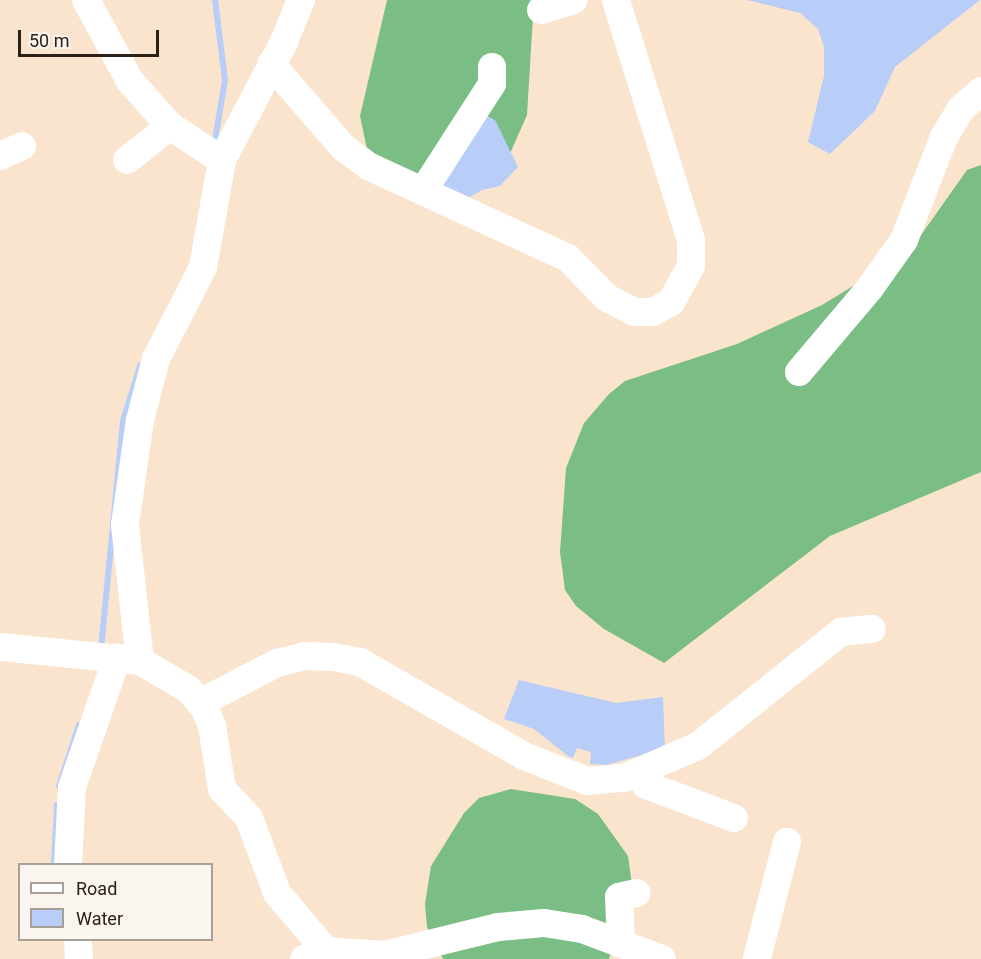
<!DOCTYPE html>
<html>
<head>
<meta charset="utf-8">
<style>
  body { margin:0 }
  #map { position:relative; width:981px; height:959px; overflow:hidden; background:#fbe4cd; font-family:Roboto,sans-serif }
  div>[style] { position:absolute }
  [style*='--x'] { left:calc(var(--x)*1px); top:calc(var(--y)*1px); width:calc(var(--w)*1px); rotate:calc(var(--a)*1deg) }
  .forest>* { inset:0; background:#7bbe85 }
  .water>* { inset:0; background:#b8cef8 }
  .stream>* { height:6px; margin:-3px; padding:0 3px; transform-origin:3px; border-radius:3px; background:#b8cef8 }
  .minor>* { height:28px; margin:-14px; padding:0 14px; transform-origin:14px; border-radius:14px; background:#fff }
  span { translate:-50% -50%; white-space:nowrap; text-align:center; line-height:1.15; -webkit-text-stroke:4.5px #faf5ef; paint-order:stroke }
  .legend { position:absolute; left:18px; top:863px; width:195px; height:78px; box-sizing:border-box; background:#faf5ef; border:2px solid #a7a098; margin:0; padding:8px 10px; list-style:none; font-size:18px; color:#2b2116 }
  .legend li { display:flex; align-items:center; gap:12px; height:30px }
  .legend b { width:30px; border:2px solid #a7a098 }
  .scale { position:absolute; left:18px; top:30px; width:141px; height:27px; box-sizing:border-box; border:3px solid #2b2116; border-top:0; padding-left:8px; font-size:18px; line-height:21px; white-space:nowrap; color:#2b2116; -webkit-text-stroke:4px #faf5ef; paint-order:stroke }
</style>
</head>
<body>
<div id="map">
  <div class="forest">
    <i style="clip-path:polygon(387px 0,534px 0,527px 115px,501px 174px,457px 187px,369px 159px,360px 116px)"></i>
    <i style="clip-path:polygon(981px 165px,981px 472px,830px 536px,664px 663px,604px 629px,576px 606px,565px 590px,560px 552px,566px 468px,584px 423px,609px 394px,625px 381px,737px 344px,822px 305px,909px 252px,967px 170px)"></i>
    <i style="clip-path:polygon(511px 789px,575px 799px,598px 814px,628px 856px,633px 892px,609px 959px,443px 959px,427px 927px,425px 904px,431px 866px,464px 813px,479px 798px)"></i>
  </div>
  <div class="water">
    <i style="clip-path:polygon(747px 0,980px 0,895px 67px,875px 111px,830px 154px,808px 142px,824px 76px,824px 47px,818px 29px,800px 13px)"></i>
    <i style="clip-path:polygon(485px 115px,495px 120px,518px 167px,500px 186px,482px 190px,466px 199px,437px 184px)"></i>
    <i style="clip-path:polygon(519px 680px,616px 703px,663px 697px,665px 748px,607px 765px,590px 764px,591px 752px,577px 748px,573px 758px,568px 756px,534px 729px,504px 719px)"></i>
  </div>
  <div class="stream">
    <i style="--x:214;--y:146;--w:67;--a:-80.5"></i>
    <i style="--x:225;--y:80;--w:81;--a:-97.1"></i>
    <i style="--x:101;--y:649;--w:229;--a:-84.5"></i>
    <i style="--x:123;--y:421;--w:58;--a:-72.8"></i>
    <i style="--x:59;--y:786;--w:64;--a:-71.8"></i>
    <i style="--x:54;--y:864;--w:59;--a:-87.1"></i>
  </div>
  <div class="minor">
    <i style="--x:86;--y:0;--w:92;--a:61.5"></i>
    <i style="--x:130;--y:81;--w:60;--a:48.4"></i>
    <i style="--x:170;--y:126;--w:62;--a:33.2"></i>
    <i style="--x:541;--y:10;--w:34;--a:-17"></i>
    <i style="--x:271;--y:64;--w:110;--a:49.1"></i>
    <i style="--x:343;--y:147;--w:31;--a:37"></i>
    <i style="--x:368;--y:166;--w:220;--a:24.7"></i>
    <i style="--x:568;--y:258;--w:56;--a:45.7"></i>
    <i style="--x:607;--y:298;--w:31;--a:27"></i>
    <i style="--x:635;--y:312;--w:18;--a:0"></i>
    <i style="--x:653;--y:312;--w:21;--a:-29"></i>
    <i style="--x:671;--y:302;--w:41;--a:-60.9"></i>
    <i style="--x:691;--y:266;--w:26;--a:-90"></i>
    <i style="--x:691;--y:240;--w:251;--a:-107.4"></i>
    <i style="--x:0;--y:156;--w:24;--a:-24"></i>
    <i style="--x:127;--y:160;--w:55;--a:-38.3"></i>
    <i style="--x:423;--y:191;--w:127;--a:-57.2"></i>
    <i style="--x:492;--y:84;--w:17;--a:-90"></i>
    <i style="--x:799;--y:372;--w:110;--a:-49.8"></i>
    <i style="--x:870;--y:288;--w:59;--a:-54.7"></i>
    <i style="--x:904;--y:240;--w:110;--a:-68.8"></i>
    <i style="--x:944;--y:137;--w:33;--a:-59"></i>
    <i style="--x:961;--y:109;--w:27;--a:-42"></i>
    <i style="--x:0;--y:647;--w:141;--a:5.7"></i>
    <i style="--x:140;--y:661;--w:56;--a:30.3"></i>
    <i style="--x:188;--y:689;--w:24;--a:48"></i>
    <i style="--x:204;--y:707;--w:21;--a:67"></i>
    <i style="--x:212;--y:726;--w:64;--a:81"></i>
    <i style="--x:222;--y:789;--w:40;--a:47"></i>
    <i style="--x:249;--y:818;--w:80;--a:69.5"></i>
    <i style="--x:277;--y:893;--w:76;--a:49.8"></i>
    <i style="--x:140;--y:661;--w:137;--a:-96.3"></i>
    <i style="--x:125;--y:525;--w:106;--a:-81.9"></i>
    <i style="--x:140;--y:420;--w:63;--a:-75.3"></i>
    <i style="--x:156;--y:359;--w:103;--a:-62.9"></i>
    <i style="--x:203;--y:267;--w:109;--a:-79.9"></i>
    <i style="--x:222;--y:160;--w:131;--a:-62.3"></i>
    <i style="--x:283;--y:44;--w:48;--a:-67.8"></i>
    <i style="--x:200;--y:703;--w:87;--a:-27.5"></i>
    <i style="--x:277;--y:663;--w:29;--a:-14"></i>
    <i style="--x:305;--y:656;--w:28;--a:2"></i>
    <i style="--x:333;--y:657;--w:27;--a:10"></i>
    <i style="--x:360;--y:662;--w:189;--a:29.8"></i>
    <i style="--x:524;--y:756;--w:68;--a:21.6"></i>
    <i style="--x:587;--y:781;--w:37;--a:-5"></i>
    <i style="--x:624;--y:778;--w:81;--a:-23.4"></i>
    <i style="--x:698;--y:746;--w:183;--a:-38.6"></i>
    <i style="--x:841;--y:632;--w:31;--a:-6"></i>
    <i style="--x:645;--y:771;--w:14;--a:86"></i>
    <i style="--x:646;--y:785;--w:94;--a:20.6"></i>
    <i style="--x:68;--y:864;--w:77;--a:-87"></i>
    <i style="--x:72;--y:787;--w:137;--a:-70.8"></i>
    <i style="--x:78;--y:940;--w:19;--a:87"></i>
    <i style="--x:621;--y:944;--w:47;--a:-92.4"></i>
    <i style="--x:619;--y:897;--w:18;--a:-13"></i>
    <i style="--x:757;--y:958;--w:120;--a:-75.5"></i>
    <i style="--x:304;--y:959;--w:23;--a:-20"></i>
    <i style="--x:326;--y:951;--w:58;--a:3.9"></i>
    <i style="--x:384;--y:955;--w:117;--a:-13.8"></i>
    <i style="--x:498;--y:927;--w:46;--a:-5"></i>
    <i style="--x:544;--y:923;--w:38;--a:9"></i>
    <i style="--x:582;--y:929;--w:85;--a:20.6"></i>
  </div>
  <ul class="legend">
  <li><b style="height:8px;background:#fff"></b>Road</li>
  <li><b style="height:16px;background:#b8cef8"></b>Water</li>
  </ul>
  <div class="scale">50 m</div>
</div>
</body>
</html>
